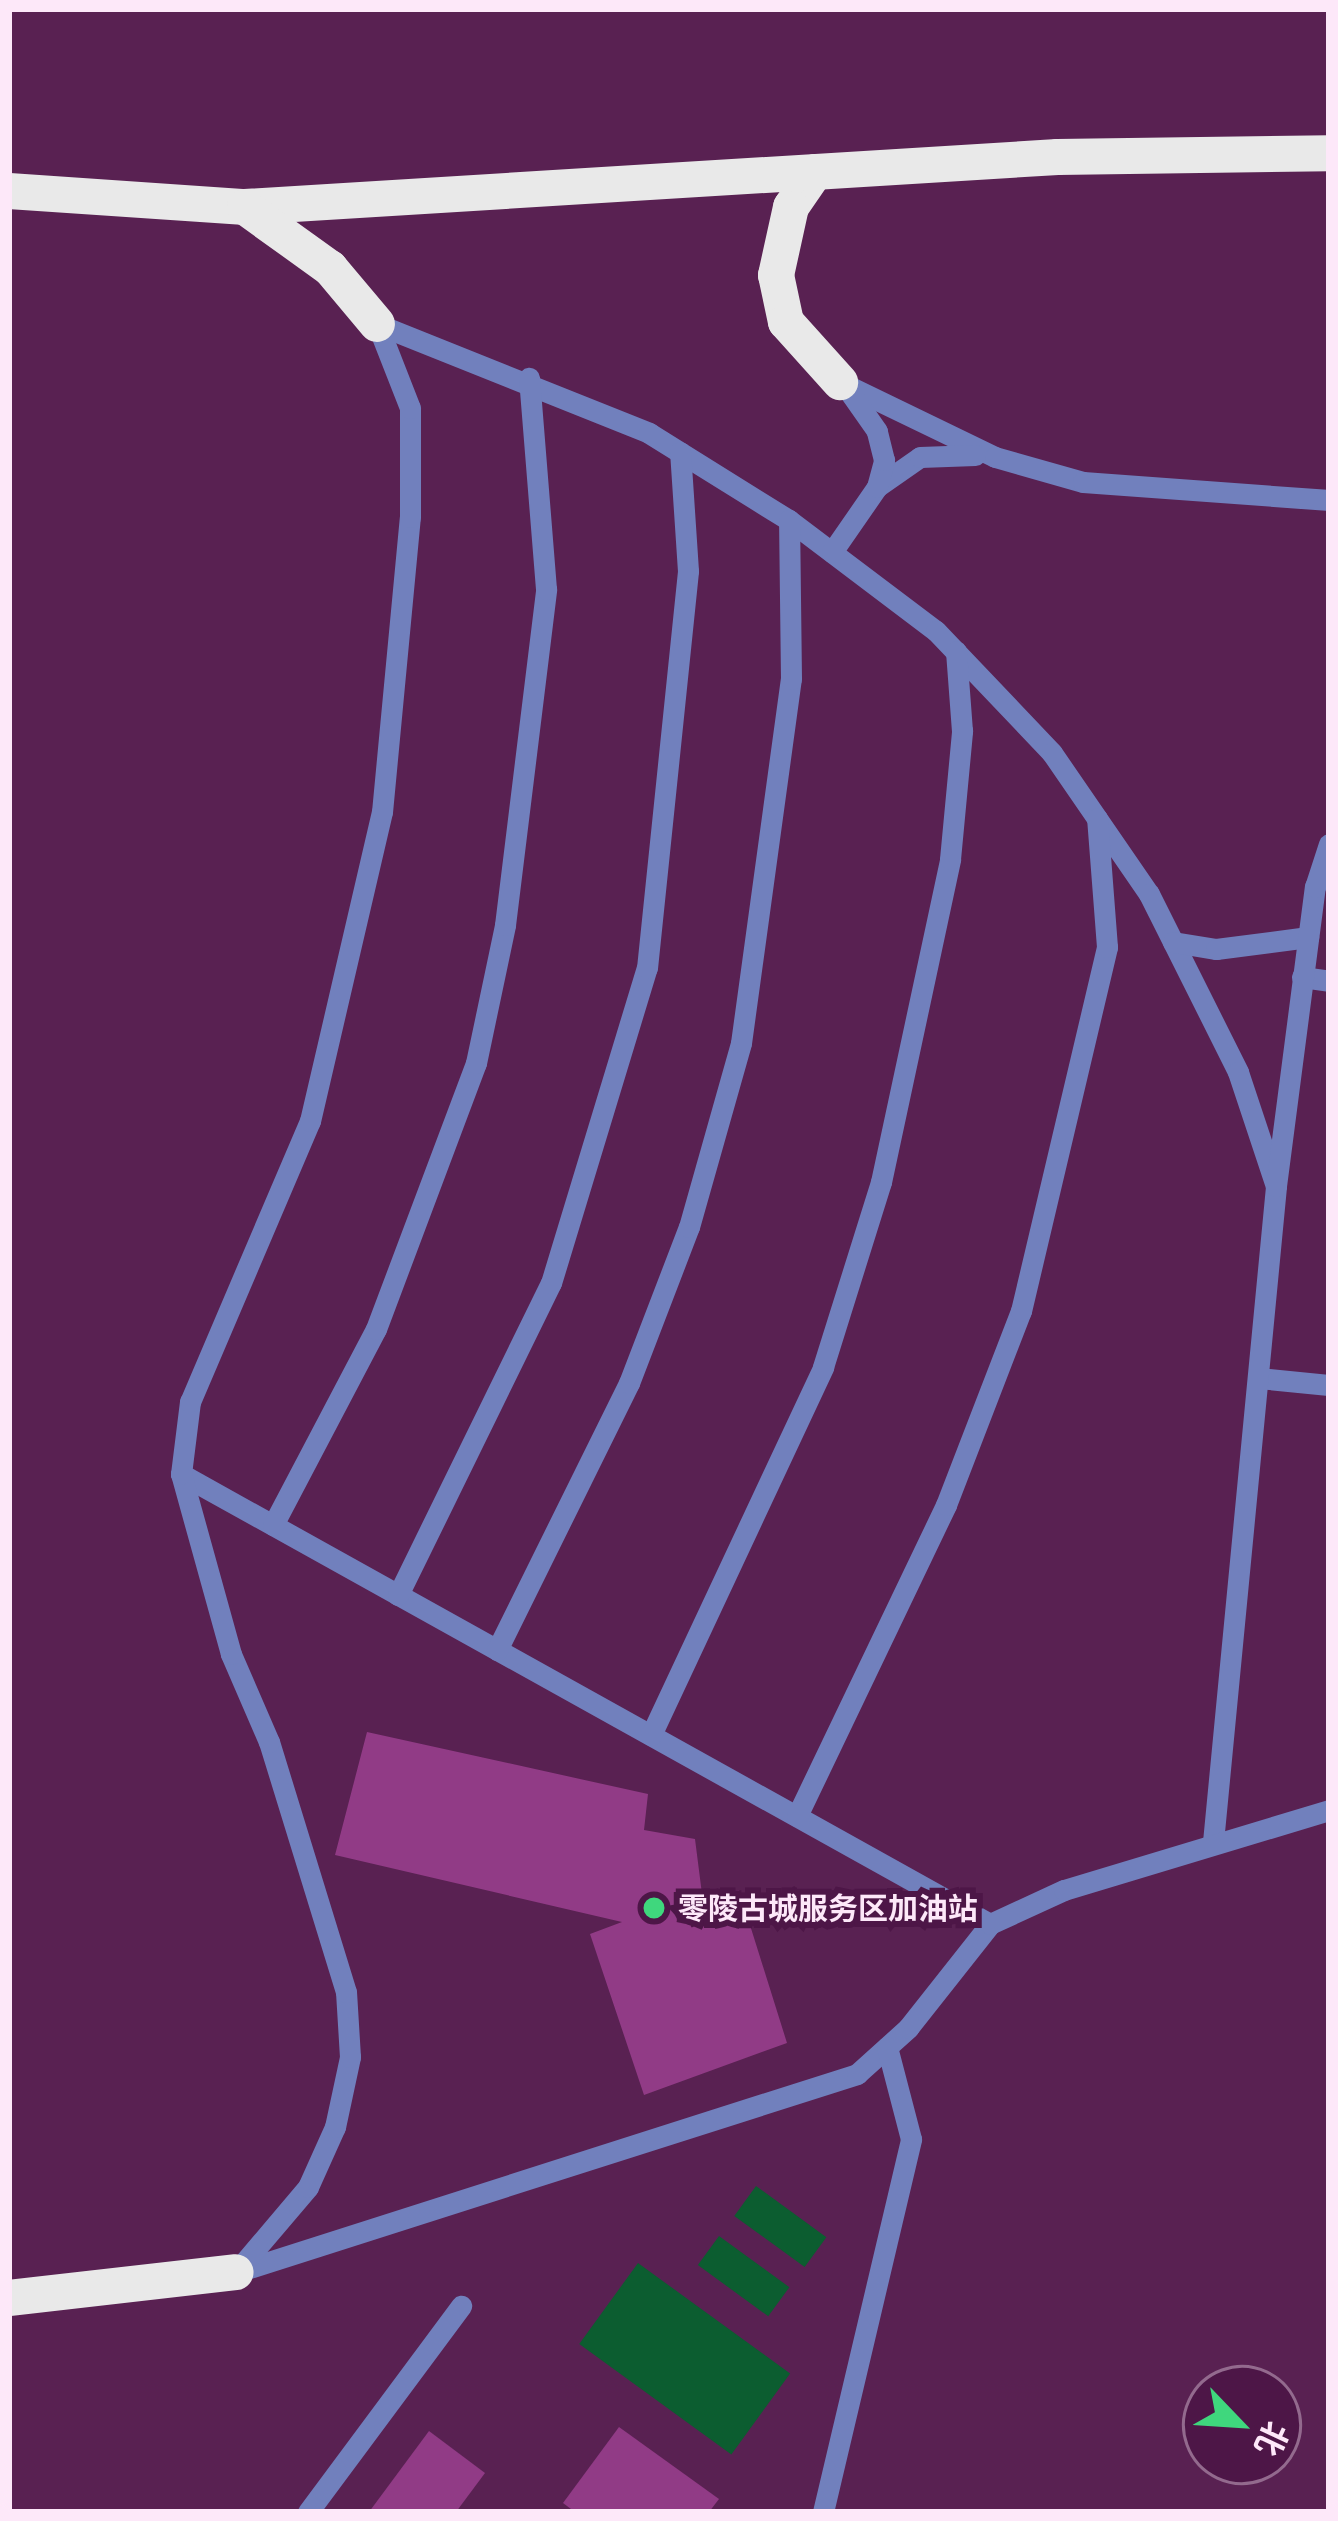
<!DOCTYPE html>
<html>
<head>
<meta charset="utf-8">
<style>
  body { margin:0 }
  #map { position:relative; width:1338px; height:2521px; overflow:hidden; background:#592152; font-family:"PT Serif","Noto Sans SC",serif }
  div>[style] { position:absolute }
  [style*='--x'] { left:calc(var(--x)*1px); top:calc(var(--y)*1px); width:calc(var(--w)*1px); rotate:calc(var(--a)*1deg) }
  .green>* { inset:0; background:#0c5d30; transform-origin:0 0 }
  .building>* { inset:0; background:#913b86 }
  .lane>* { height:21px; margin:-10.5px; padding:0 10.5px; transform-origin:10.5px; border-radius:10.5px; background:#7180bd }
  .highway>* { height:36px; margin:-18px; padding:0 18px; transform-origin:18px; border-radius:18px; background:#e9e9e9 }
  .dots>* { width:33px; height:33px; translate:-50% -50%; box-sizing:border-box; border:6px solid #4d1647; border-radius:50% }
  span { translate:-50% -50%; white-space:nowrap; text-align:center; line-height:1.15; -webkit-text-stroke:12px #4d1647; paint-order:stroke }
  .poi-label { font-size:30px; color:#fde8f9; font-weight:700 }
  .left { translate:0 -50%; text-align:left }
  .frame { position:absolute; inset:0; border:12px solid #fde8f9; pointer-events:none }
  .north { position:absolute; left:1182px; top:2365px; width:120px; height:120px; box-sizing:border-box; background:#4d1647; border:3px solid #936a8e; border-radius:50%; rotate:115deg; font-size:33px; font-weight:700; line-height:48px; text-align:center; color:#fde8f9 }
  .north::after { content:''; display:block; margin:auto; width:42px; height:54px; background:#3fd77d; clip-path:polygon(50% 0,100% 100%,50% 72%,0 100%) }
</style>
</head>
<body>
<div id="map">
  <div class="green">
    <i style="left:756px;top:2186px;width:87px;height:37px;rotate:36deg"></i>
    <i style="left:719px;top:2236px;width:87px;height:36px;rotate:36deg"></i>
    <i style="left:638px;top:2263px;width:188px;height:100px;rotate:36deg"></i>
  </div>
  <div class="building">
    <i style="clip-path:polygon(367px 1732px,648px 1794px,644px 1830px,695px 1839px,702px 1894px,739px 1890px,787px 2043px,644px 2095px,590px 1934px,622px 1922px,335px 1855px)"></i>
    <i style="clip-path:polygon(619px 2427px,719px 2499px,709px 2512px,575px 2512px,563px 2503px)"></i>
    <i style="clip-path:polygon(429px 2431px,485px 2473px,456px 2512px,369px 2512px)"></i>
  </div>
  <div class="lane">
    <i style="--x:377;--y:324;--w:293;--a:21.8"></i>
    <i style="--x:649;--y:433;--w:165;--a:31.9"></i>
    <i style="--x:789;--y:520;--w:184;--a:37.1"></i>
    <i style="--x:936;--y:631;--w:168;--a:46.4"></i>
    <i style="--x:1052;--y:753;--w:171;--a:55.5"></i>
    <i style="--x:1149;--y:894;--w:199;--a:63.4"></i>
    <i style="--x:1238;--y:1072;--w:120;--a:71.6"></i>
    <i style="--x:840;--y:382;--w:172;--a:25.8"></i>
    <i style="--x:995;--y:457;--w:91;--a:15.9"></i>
    <i style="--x:1083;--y:482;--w:247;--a:4.2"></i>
    <i style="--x:877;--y:487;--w:52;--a:-34.9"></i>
    <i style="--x:920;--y:457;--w:55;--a:-2.1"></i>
    <i style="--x:832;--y:552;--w:79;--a:-55.3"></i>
    <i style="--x:877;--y:487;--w:28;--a:-75"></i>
    <i style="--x:884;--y:460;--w:30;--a:-104"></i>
    <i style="--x:877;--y:431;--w:49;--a:-125"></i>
    <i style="--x:1173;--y:942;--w:44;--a:9.2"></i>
    <i style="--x:1216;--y:949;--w:93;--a:-7.4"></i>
    <i style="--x:1302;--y:977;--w:27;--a:8"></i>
    <i style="--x:1258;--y:1378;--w:71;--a:5.6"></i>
    <i style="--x:181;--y:1474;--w:926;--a:29.08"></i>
    <i style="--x:273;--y:1525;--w:221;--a:-62.3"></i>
    <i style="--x:376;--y:1329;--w:284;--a:-69.4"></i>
    <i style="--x:476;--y:1063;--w:141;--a:-78.1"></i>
    <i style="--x:505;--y:925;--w:338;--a:-83"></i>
    <i style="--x:546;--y:589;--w:212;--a:-94.6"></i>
    <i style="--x:398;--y:1595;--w:347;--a:-63.9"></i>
    <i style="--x:551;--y:1283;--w:329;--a:-73.1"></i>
    <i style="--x:647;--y:968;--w:399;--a:-84.1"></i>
    <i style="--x:688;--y:571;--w:119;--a:-93.8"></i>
    <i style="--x:497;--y:1650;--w:298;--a:-63.7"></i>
    <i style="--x:629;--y:1383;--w:167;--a:-69"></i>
    <i style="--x:689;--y:1227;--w:191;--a:-74.2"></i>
    <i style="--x:741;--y:1043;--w:367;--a:-82.2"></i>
    <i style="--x:791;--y:679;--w:159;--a:-90.7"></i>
    <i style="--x:651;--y:1735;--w:406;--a:-64.9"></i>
    <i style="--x:823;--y:1367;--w:194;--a:-72.6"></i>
    <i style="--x:881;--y:1182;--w:330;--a:-77.9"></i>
    <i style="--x:950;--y:859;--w:129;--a:-84.6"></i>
    <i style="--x:962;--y:731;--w:80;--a:-94.3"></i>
    <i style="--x:797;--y:1816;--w:345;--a:-64.4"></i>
    <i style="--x:946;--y:1505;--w:208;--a:-68.9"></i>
    <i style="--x:1021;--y:1311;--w:374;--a:-76.7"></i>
    <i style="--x:1107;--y:947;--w:129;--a:-94.4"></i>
    <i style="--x:1213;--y:1842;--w:659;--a:-84.51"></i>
    <i style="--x:1276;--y:1186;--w:302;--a:-82.6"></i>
    <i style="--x:1315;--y:887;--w:45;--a:-72"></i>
    <i style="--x:243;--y:2270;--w:645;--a:-17.7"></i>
    <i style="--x:857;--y:2074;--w:69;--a:-42"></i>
    <i style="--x:908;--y:2028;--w:132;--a:-51.7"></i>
    <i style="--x:990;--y:1924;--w:81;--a:-24.7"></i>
    <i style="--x:1064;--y:1890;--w:277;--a:-16.8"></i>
    <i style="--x:236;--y:2272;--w:111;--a:-49.7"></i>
    <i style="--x:308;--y:2187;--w:66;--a:-65.8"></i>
    <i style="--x:335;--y:2127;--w:72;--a:-77.9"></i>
    <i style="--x:350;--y:2057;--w:65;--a:-93.5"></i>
    <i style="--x:346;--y:1992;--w:262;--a:-107.1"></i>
    <i style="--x:269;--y:1742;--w:96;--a:-113.4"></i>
    <i style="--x:231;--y:1654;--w:187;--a:-105.5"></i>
    <i style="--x:181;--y:1474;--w:73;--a:-82.9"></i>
    <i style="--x:190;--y:1402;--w:306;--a:-66.9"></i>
    <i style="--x:310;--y:1121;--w:317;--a:-76.9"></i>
    <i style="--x:382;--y:812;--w:296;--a:-84.6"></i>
    <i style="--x:410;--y:517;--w:109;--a:-90"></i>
    <i style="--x:410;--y:408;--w:90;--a:-111.4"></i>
    <i style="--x:308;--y:2512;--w:257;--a:-53.4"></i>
    <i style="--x:823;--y:2512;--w:383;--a:-76.7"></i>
    <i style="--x:911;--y:2139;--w:95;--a:-104.6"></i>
  </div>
  <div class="highway">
    <i style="--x:815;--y:172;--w:42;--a:124.4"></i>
    <i style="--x:791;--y:207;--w:70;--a:102.4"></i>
    <i style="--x:776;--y:275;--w:48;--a:78"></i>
    <i style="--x:786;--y:322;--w:81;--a:48"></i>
    <i style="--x:9;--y:191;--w:237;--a:3.9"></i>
    <i style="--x:245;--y:207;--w:814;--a:-3.52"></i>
    <i style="--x:1057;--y:157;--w:272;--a:-0.8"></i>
    <i style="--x:245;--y:207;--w:105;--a:35.7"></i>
    <i style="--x:330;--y:268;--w:73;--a:50"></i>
    <i style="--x:9;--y:2298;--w:228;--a:-6.5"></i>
  </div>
  <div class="dots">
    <i style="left:654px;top:1908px;background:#3fd77d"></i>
  </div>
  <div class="poi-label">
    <span class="left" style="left:678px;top:1908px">零陵古城服务区加油站</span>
  </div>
  <div class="frame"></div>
  <div class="north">北</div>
</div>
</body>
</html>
